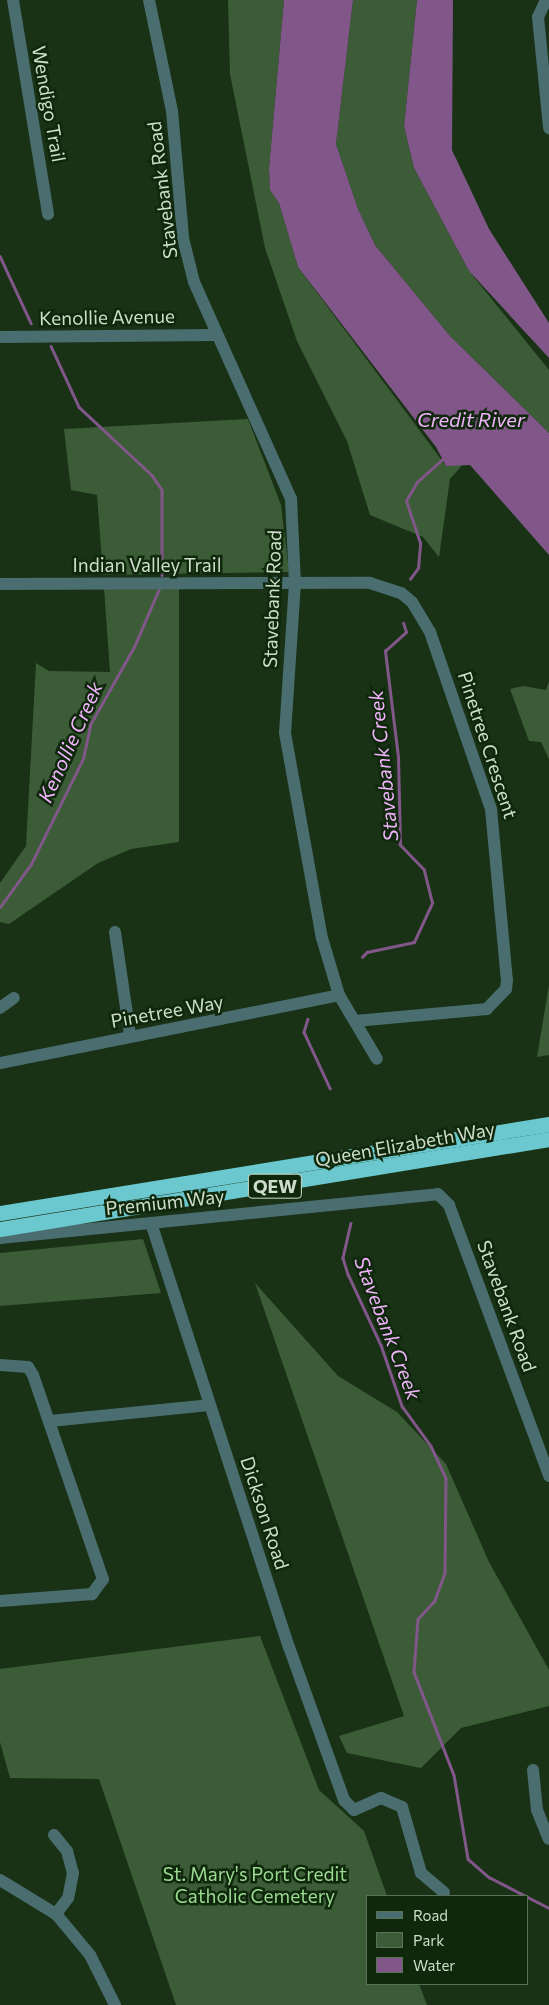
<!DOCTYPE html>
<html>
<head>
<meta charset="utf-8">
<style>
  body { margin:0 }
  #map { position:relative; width:549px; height:2005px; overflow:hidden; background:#193216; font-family:Commissioner,sans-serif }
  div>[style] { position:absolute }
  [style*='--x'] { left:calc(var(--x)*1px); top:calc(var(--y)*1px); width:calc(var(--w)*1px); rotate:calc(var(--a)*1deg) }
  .green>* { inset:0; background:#3c5c37 }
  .water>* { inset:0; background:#805788 }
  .stream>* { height:2.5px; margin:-1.25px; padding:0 1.25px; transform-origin:1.25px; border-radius:1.25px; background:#805788 }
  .minor>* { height:12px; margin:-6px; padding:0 6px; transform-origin:6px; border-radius:6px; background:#4a6d6f }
  .highway>* { height:15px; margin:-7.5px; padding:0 7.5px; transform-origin:7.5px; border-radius:7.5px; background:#6bc8ce }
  span { translate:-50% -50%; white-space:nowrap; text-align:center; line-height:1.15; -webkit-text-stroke:5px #0f280c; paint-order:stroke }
  .shield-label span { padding:1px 4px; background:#0f280c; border:1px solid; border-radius:4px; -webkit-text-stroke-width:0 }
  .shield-label { font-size:18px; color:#ceddcb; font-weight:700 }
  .street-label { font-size:19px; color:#ceddcb }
  .park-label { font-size:19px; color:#9bda91 }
  .water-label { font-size:20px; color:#f1b3fc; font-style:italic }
  .legend { position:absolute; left:366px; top:1895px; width:162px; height:90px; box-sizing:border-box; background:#0f280c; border:1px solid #5b7058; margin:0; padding:6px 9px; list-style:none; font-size:15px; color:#ceddcb }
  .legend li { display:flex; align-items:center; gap:10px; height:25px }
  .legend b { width:25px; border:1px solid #5b7058 }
</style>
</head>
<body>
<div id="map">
  <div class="green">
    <i style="clip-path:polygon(228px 0,284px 0,269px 168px,270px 189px,279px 203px,298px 267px,446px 466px,463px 464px,450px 479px,439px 557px,423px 537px,370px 515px,347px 441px,297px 341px,265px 248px,230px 74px)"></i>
    <i style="clip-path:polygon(353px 0,417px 0,404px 126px,414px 168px,469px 271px,549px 370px,549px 433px,450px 336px,375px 245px,358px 209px,336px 144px)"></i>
    <i style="clip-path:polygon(248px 419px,281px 505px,289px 572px,103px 575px,97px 495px,71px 490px,64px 429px)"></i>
    <i style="clip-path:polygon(179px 587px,179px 842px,131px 849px,98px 863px,9px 924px,0 922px,0 883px,26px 846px,36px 663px,49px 671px,110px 672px,104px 588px)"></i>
    <i style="clip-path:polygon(549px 681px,549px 759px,541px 742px,529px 741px,510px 689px,523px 686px,546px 690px)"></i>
    <i style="clip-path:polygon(549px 985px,549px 1055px,537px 1057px)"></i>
    <i style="clip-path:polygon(143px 1239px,161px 1293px,0 1306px,0 1253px)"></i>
    <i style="clip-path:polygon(255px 1283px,338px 1376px,397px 1412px,446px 1464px,489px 1562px,549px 1670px,549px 1706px,461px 1728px,421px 1768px,347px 1753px,339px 1736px,404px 1716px)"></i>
    <i style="clip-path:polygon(260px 1636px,319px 1790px,364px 1831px,387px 1896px,368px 1896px,368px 1984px,419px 1984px,427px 2005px,176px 2005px,99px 1779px,10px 1778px,0 1742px,0 1669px)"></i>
  </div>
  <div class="water">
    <i style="clip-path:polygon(284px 0,353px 0,336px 144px,358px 209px,375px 245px,450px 336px,549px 433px,549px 555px,470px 465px,446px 466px,436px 447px,298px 267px,279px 203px,270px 190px,269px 168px)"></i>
    <i style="clip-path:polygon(417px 0,453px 0,452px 150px,489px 229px,549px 323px,549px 358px,469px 271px,414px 168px,404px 126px)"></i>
  </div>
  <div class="stream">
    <i style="--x:0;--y:256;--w:74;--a:65.2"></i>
    <i style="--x:51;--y:346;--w:67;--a:65.3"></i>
    <i style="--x:79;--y:407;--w:100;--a:43"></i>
    <i style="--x:152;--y:475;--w:18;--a:56"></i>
    <i style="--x:162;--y:490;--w:85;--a:90"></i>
    <i style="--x:410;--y:579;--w:14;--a:-54"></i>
    <i style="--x:418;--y:568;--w:25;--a:-85"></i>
    <i style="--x:420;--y:543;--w:44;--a:-108.4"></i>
    <i style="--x:406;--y:501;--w:22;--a:-60"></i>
    <i style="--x:417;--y:482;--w:36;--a:-42"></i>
    <i style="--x:0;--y:907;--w:53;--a:-54.2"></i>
    <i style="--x:31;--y:864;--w:117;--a:-63.7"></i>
    <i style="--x:83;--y:759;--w:35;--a:-78"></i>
    <i style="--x:90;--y:725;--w:90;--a:-60.6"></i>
    <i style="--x:134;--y:647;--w:63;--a:-66.7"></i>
    <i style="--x:362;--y:957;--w:7;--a:-45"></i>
    <i style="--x:367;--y:952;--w:48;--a:-12"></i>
    <i style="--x:414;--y:942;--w:43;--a:-65.2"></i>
    <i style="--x:432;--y:903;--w:34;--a:-104"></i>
    <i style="--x:424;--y:870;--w:35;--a:-134"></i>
    <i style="--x:400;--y:845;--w:88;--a:-91.3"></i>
    <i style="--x:398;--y:757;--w:107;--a:-97"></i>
    <i style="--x:385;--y:651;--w:28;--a:-42"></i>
    <i style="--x:406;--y:632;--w:9;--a:-108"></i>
    <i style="--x:308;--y:1019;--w:14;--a:107"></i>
    <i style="--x:304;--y:1032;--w:62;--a:65.1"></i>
    <i style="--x:351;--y:1223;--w:36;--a:103"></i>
    <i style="--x:343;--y:1258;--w:17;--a:73"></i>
    <i style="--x:348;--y:1274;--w:78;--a:65.1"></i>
    <i style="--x:381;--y:1345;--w:65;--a:71"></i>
    <i style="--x:402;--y:1406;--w:49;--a:54.1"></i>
    <i style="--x:431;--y:1446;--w:35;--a:65"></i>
    <i style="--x:446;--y:1478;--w:95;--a:90.6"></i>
    <i style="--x:445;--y:1573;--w:30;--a:110"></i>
    <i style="--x:435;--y:1601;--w:25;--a:133"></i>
    <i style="--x:418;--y:1619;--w:53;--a:94.3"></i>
    <i style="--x:414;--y:1672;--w:110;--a:68.8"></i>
    <i style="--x:454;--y:1775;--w:85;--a:80.5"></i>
    <i style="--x:468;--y:1859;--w:28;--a:41"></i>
    <i style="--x:489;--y:1877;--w:68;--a:27.3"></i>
  </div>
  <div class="minor">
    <i style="--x:13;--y:0;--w:217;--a:80.7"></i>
    <i style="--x:149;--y:0;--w:113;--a:78.3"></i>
    <i style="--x:172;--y:111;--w:127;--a:85"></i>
    <i style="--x:183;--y:238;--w:45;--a:76"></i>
    <i style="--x:194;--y:282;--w:238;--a:65.9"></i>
    <i style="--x:291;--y:499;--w:84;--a:87.3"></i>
    <i style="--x:295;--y:583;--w:150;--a:93.8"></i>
    <i style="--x:285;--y:733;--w:208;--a:79.8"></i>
    <i style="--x:322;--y:938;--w:59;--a:73.4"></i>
    <i style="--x:339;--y:995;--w:74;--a:59.3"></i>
    <i style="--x:546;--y:0;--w:19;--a:115"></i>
    <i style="--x:538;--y:17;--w:112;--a:84.3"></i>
    <i style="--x:0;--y:337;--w:215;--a:-0.5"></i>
    <i style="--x:0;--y:584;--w:370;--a:-0.2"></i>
    <i style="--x:370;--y:583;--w:33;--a:18"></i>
    <i style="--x:401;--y:593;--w:14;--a:39"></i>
    <i style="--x:412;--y:602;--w:35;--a:59"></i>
    <i style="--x:430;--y:632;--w:187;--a:71"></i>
    <i style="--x:491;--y:809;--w:172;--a:84.7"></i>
    <i style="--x:507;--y:980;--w:9;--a:96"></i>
    <i style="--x:506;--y:989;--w:28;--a:134"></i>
    <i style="--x:487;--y:1009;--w:132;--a:174.8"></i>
    <i style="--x:115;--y:932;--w:104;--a:81.7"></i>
    <i style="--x:0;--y:1008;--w:17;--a:-36"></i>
    <i style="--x:0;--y:1063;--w:346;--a:-11.3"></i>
    <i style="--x:151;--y:1223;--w:446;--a:72"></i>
    <i style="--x:289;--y:1647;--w:163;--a:70.2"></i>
    <i style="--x:344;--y:1800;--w:14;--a:45"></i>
    <i style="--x:354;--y:1810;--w:30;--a:-24"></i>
    <i style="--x:381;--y:1798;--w:23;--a:23"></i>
    <i style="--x:402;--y:1807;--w:69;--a:73.9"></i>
    <i style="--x:421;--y:1873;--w:30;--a:40"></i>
    <i style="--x:0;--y:1238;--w:440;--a:-5.7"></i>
    <i style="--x:438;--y:1194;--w:16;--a:45"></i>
    <i style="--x:449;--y:1205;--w:289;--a:69.7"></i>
    <i style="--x:0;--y:1365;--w:28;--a:4"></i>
    <i style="--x:28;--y:1367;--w:9;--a:58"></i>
    <i style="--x:33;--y:1375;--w:216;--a:71.1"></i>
    <i style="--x:103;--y:1579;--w:19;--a:126"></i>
    <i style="--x:92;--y:1594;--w:92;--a:175.6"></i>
    <i style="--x:50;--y:1421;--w:160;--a:-5.7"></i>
    <i style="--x:533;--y:1770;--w:40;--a:84.3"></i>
    <i style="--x:537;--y:1810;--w:31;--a:68"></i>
    <i style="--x:54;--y:1835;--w:21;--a:51"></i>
    <i style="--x:67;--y:1851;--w:23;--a:75"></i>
    <i style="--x:73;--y:1873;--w:25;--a:101"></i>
    <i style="--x:68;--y:1898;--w:20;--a:127"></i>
    <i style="--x:0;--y:1880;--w:66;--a:31.3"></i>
    <i style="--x:56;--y:1914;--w:53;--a:50.3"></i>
    <i style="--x:90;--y:1955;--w:56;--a:63.4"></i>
  </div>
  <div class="highway">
    <i style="--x:0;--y:1213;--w:556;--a:-9.21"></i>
    <i style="--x:0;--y:1229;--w:556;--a:-9.31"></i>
  </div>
  <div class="shield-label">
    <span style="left:275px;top:1186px">QEW</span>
  </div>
  <div class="street-label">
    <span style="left:49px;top:104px;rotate:80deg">Wendigo Trail</span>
    <span style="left:162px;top:190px;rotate:-97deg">Stavebank Road</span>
    <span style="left:107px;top:317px;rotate:-1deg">Kenollie Avenue</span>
    <span style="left:147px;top:565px">Indian Valley Trail</span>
    <span style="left:272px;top:599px;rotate:-88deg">Stavebank Road</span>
    <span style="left:488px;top:745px;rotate:72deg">Pinetree Crescent</span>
    <span style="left:167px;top:1011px;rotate:-10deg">Pinetree Way</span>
    <span style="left:405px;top:1144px;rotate:-10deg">Queen Elizabeth Way</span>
    <span style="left:165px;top:1202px;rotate:-6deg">Premium Way</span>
    <span style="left:507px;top:1306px;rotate:70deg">Stavebank Road</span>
    <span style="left:265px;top:1513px;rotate:72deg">Dickson Road</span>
  </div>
  <div class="park-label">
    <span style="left:255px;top:1885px">St. Mary's Port Credit<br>Catholic Cemetery</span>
  </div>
  <div class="water-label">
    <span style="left:471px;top:419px">Credit River</span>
    <span style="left:70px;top:742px;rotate:-66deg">Kenollie Creek</span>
    <span style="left:383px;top:766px;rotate:-96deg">Stavebank Creek</span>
    <span style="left:388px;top:1328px;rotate:69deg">Stavebank Creek</span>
  </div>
  <ul class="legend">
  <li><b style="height:6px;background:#4a6d6f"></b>Road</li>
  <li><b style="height:14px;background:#3c5c37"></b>Park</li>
  <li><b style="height:14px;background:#805788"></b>Water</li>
  </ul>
</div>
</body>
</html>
